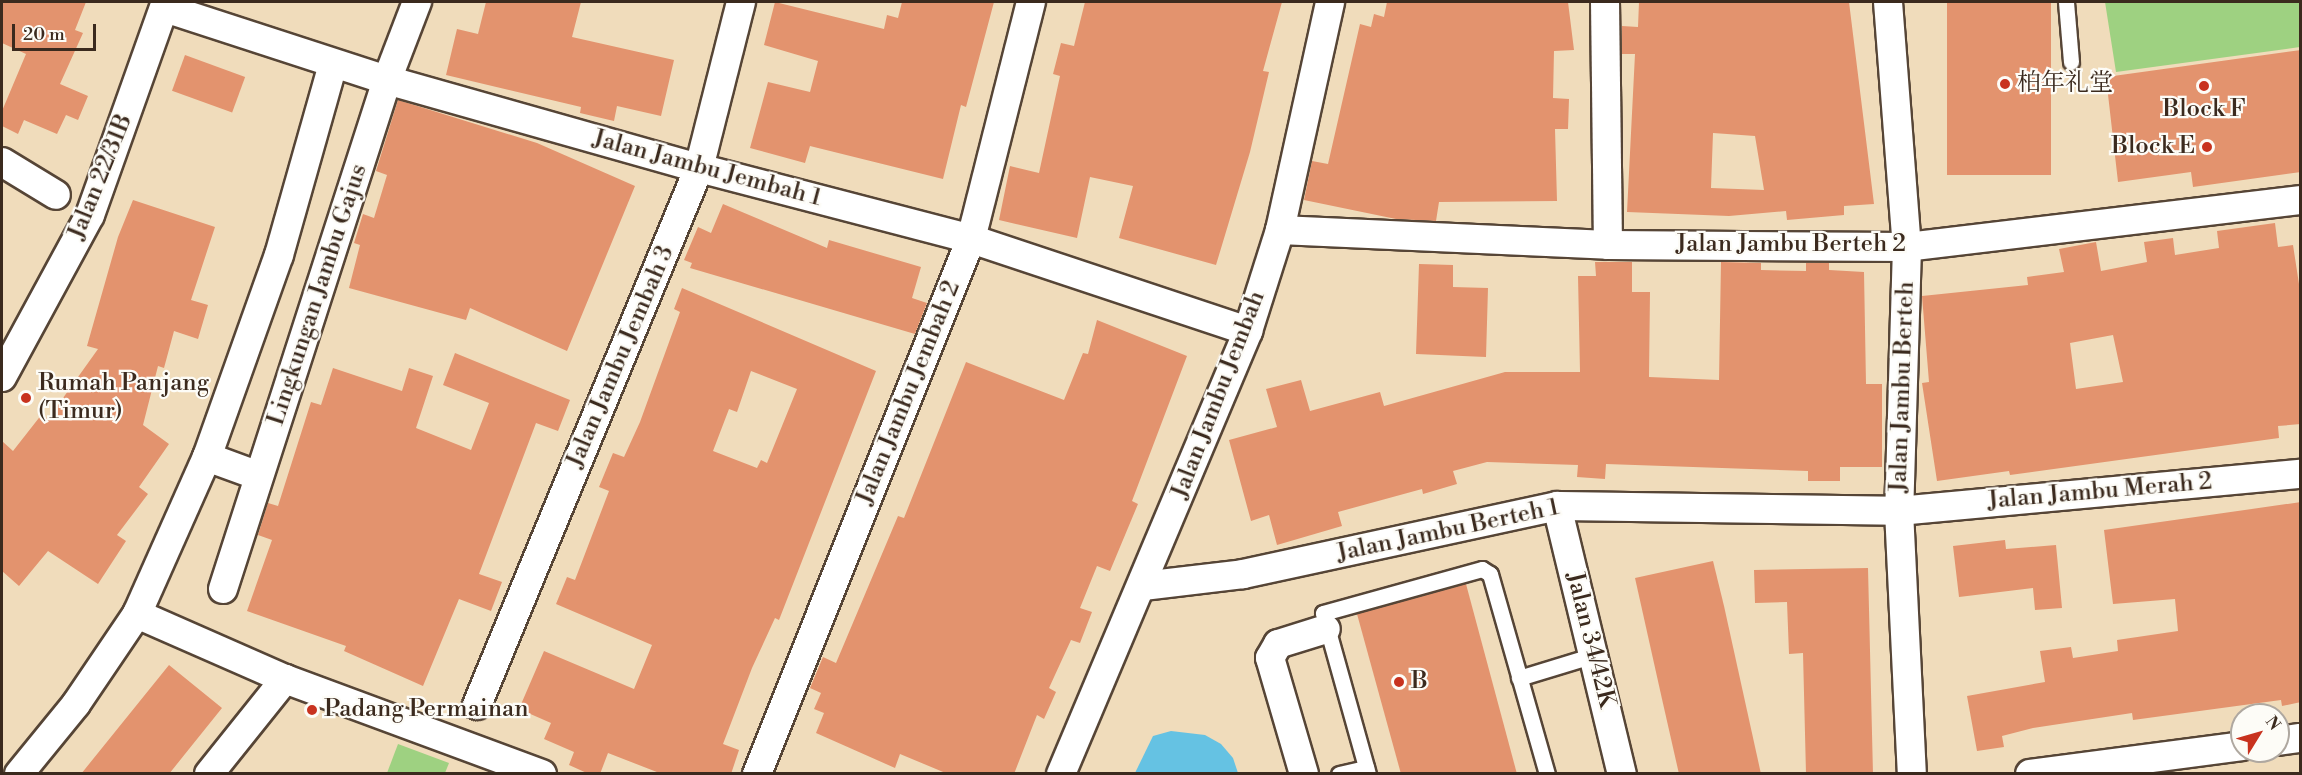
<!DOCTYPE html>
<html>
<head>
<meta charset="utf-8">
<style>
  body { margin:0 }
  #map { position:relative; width:2302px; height:775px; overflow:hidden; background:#f0dcbb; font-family:"Libre Bodoni","Noto Serif SC",serif }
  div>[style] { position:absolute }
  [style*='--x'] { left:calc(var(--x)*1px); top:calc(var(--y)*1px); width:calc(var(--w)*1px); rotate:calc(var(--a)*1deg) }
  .green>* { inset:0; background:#9ed181 }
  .water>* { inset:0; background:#65c2e3 }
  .building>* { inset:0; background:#e3936e; transform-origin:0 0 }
  .roads { filter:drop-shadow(2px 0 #564536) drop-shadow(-2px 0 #564536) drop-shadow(0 2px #564536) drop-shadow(0 -2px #564536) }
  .lane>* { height:15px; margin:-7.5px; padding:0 7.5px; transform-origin:7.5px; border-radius:7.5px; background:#fff }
  .street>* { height:28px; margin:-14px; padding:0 14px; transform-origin:14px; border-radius:14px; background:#fff }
  .dots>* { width:16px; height:16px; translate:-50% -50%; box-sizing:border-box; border:3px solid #fdfcf7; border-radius:50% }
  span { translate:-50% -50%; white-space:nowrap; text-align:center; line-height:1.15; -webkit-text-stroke:4.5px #fdfcf7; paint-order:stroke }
  .poi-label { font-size:24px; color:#3b2a1e }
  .left { translate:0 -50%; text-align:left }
  .right { translate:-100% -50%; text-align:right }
  .street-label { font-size:24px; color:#3b2a1e }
  .frame { position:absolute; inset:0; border:3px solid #3b2a1e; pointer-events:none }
  .north { position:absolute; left:2230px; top:703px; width:60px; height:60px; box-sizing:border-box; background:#fdfcf7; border:2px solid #afa8a0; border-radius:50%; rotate:53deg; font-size:16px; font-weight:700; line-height:24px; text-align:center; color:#3b2a1e }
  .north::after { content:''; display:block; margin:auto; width:21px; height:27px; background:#c8321e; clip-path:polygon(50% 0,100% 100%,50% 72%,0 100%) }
  .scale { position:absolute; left:12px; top:24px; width:84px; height:27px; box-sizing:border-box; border:3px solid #3b2a1e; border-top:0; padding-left:8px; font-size:18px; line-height:21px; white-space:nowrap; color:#3b2a1e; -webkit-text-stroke:4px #fdfcf7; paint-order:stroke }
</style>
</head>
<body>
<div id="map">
  <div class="green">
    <i style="clip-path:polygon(2105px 2px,2300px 2px,2300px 47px,2116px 72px)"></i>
    <i style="clip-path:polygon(398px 744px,449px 763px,445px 773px,387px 773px)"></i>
  </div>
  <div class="water">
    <i style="clip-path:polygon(1171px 731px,1205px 735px,1221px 744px,1233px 758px,1238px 773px,1135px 773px,1153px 736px)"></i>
  </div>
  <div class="building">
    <i style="clip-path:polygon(2px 2px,86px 2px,75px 30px,83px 33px,60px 84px,88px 96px,78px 120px,66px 115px,57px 134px,24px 120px,18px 134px,2px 126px,2px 111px,26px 54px,2px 43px)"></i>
    <i style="clip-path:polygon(486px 2px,581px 2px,572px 37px,674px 60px,661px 116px,617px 106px,614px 121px,580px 113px,581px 107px,446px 75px,457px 29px,478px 34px)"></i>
    <i style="clip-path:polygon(775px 2px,884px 29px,887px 15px,898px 18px,902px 2px,994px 2px,966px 107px,961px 105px,943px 179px,810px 146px,805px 163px,750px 148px,768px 82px,810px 92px,818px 61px,764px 45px)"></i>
    <i style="clip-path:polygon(1085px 2px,1282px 2px,1263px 71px,1269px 72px,1250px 152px,1216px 265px,1119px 238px,1133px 186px,1090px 177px,1077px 238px,999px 220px,1010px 166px,1039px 173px,1060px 76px,1053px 74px,1061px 43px,1074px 46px)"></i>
    <i style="clip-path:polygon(1387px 2px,1568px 2px,1574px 50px,1554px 51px,1553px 98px,1569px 99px,1568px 129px,1555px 129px,1557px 201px,1439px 202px,1436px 221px,1396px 219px,1304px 200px,1312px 161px,1328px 164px,1360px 24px,1371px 27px,1374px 14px,1384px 17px)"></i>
    <i style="clip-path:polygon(evenodd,1639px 2px,1849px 2px,1874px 204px,1844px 206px,1844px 215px,1787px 220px,1786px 211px,1729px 216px,1627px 212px,1635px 54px,1622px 54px,1622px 26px,1638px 27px,1639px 2px,1713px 133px,1755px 136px,1764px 190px,1711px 188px,1713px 133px)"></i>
    <i style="left:1947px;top:2px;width:104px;height:173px"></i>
    <i style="clip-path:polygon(2301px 50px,2301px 172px,2193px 187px,2191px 172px,2118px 182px,2106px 77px)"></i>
    <i style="left:185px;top:55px;width:64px;height:38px;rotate:20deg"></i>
    <i style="clip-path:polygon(398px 100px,537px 143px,635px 186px,567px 351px,470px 308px,466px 320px,349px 288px,360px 245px,354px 243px,363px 214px,374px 218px,387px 175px,376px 171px)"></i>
    <i style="clip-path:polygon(133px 200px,215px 227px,191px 300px,208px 305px,198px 339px,174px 331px,164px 368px,158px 366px,143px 425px,169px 444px,139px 487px,148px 494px,117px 535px,126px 541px,98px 584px,48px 551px,19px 586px,2px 571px,2px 441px,13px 451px,42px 414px,48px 419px,98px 349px,87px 346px,118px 237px)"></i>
    <i style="clip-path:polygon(723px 204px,827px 248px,829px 240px,921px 267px,912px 298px,927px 303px,915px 334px,690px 268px,692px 263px,684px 260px,698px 227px,711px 233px)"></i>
    <i style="clip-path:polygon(evenodd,2275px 223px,2278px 247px,2293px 245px,2301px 297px,2301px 424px,2278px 426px,2279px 438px,2010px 475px,2009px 471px,1937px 481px,1922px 383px,1929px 382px,1922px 296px,2028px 285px,2027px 277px,2064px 272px,2059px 249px,2096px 242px,2101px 271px,2147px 262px,2144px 242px,2173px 238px,2175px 255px,2219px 248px,2217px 231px,2275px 223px,2113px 335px,2123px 382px,2076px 389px,2070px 343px,2113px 335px)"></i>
    <i style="clip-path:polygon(1595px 262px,1632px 262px,1632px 292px,1650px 292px,1649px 377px,1719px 380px,1721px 262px,1761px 263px,1761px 270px,1806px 271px,1806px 263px,1829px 263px,1829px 270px,1864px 272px,1866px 384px,1882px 384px,1882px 467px,1840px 467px,1840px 481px,1808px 481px,1808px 471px,1606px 464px,1605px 479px,1577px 477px,1578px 465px,1487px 462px,1453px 471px,1457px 484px,1423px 494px,1422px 489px,1338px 512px,1342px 526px,1277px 545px,1269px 515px,1251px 521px,1229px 440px,1277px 427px,1266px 389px,1301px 380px,1310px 411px,1380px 392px,1384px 406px,1505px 372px,1580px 372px,1578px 276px,1596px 276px)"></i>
    <i style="clip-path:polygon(1419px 264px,1453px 265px,1453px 287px,1488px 288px,1486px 357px,1416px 354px)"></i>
    <i style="clip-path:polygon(evenodd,682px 288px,876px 371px,779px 620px,775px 618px,752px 668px,723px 744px,739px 750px,731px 774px,662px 774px,608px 753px,600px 774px,589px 774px,569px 765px,574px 752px,544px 739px,551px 723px,519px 709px,544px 651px,634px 689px,652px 645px,556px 604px,567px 577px,575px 580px,609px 491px,599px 487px,613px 453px,624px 457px,640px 422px,680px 312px,674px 309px,682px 288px,751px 371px,797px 389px,767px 463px,761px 460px,757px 468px,713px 451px,729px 409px,737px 412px,751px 371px)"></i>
    <i style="clip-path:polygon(1097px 320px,1187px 356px,1132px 501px,1138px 504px,1110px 571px,1097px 566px,1080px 608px,1092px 612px,1080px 643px,1071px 640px,1049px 688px,1056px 692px,1044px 719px,1037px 715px,1014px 774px,948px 774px,900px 754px,895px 768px,816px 733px,824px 713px,814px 709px,821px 693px,810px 688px,823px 657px,836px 663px,898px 516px,904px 518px,966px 362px,1064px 400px,1083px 353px,1088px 354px)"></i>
    <i style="clip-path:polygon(455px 353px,570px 400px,558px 431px,536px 423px,479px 574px,502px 582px,491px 611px,459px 599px,423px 686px,344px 651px,346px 646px,247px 611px,272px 540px,258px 535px,268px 503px,278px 506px,311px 402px,321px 405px,333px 368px,402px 391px,409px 368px,433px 376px,416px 428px,471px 450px,489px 403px,443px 385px)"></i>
    <i style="clip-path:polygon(2301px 502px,2301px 702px,2282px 706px,2281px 700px,2133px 720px,2132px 713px,2033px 728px,2002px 736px,2004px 747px,1977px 751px,1967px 696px,2045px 682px,2040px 651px,2071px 647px,2073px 658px,2118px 651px,2117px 640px,2178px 631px,2175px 599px,2113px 604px,2104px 530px)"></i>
    <i style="clip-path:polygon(2005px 540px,2006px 549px,2056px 545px,2062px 608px,2035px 610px,2033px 588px,1959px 597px,1953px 546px)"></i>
    <i style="clip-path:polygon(1713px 561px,1724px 606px,1761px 774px,1679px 774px,1662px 699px,1635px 578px)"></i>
    <i style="clip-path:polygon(1868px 568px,1873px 774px,1806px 774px,1803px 653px,1789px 654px,1787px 602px,1755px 603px,1754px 570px)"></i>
    <i style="clip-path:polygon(1466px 584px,1517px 774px,1401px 774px,1357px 614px)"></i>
    <i style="clip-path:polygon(169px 665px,222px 708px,185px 754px,169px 774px,81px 774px)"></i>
  </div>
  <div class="roads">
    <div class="lane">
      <i style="--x:2066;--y:2;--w:60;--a:85.2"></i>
      <i style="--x:1519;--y:678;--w:78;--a:-17"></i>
      <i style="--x:1339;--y:774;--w:28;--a:-13"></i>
      <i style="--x:1368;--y:774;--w:167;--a:-105.6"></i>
      <i style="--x:1323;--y:613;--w:165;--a:-15.5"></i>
      <i style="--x:1482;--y:569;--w:9;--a:32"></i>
      <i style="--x:1490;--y:574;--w:208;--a:74.1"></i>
    </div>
    <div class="street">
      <i style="--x:1605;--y:2;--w:243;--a:89.3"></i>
      <i style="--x:1888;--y:2;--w:246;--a:85.6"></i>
      <i style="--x:1907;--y:247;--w:264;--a:91.7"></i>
      <i style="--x:1899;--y:511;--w:263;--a:87.2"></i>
      <i style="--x:165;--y:8;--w:233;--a:18"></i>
      <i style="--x:387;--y:80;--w:324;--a:15.8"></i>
      <i style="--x:699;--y:168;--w:281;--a:14.6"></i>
      <i style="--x:971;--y:239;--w:292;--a:18.4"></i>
      <i style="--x:2;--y:162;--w:63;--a:31.4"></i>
      <i style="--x:1280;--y:230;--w:328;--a:2.6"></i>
      <i style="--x:1608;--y:245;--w:299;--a:0.4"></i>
      <i style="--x:1907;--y:247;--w:396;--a:-6.8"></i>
      <i style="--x:2;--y:377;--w:184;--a:-61.5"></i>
      <i style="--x:90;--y:215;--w:226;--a:-70.4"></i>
      <i style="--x:207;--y:457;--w:55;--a:20.1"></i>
      <i style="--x:1557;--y:506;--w:276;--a:76.4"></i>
      <i style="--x:1143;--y:586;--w:101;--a:-6.8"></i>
      <i style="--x:1243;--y:574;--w:321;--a:-12.2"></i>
      <i style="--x:1557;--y:506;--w:342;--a:0.8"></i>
      <i style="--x:1899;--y:511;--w:403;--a:-5.3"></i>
      <i style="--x:223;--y:589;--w:535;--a:-72.14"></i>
      <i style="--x:387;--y:80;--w:84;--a:-69"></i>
      <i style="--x:137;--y:614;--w:162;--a:23.7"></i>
      <i style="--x:285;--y:679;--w:274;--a:20.3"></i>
      <i style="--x:477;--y:705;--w:581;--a:-67.54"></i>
      <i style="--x:699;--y:168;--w:171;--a:-75.8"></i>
      <i style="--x:2278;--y:741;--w:22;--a:-8"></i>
      <i style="--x:19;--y:774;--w:90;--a:-50.8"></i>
      <i style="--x:76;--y:704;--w:109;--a:-55.9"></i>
      <i style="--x:137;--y:614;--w:172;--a:-66"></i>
      <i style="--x:207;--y:457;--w:214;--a:-70.4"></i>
      <i style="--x:279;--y:255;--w:198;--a:-74.2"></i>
      <i style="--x:209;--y:774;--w:122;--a:-51.3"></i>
      <i style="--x:757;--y:774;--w:576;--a:-68.2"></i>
      <i style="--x:971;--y:239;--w:244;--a:-75.8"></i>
      <i style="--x:1061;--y:774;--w:481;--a:-67.1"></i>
      <i style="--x:1248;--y:331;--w:106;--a:-72.4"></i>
      <i style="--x:1280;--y:230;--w:233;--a:-77.6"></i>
      <i style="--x:1304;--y:774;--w:121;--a:-106.3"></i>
      <i style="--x:1270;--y:658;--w:16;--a:-60"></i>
      <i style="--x:1278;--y:644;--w:50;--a:-17.4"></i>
      <i style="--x:2030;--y:774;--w:214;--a:-7.5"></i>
    </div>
  </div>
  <div class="dots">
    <i style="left:2005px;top:84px;background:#c8321e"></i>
    <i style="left:2204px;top:86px;background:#c8321e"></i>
    <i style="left:2207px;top:147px;background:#c8321e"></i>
    <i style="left:26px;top:398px;background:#c8321e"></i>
    <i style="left:1399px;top:682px;background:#c8321e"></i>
    <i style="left:312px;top:710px;background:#c8321e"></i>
  </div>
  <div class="poi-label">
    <span class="left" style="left:2017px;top:84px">柏年礼堂</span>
    <span style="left:2204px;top:110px">Block F</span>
    <span class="right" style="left:2195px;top:147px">Block E</span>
    <span class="left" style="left:38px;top:398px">Rumah Panjang<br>(Timur)</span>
    <span class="left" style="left:1411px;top:682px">B</span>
    <span class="left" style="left:324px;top:710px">Padang Permainan</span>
  </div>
  <div class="street-label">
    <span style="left:707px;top:169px;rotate:15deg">Jalan Jambu Jembah 1</span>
    <span style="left:101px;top:177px;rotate:-68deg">Jalan 22/31B</span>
    <span style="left:1791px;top:245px">Jalan Jambu Berteh 2</span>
    <span style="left:318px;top:295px;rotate:-72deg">Lingkungan Jambu Gajus</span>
    <span style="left:621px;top:357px;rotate:-67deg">Jalan Jambu Jembah 3</span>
    <span style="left:1903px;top:387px;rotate:-88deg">Jalan Jambu Berteh</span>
    <span style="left:909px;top:393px;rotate:-68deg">Jalan Jambu Jembah 2</span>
    <span style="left:1219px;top:395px;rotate:-69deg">Jalan Jambu Jembah</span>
    <span style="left:2100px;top:492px;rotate:-5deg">Jalan Jambu Merah 2</span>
    <span style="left:1448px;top:531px;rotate:-12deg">Jalan Jambu Berteh 1</span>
    <span style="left:1590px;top:640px;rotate:76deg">Jalan 34/42K</span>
  </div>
  <div class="frame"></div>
  <div class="north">N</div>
  <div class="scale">20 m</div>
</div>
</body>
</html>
